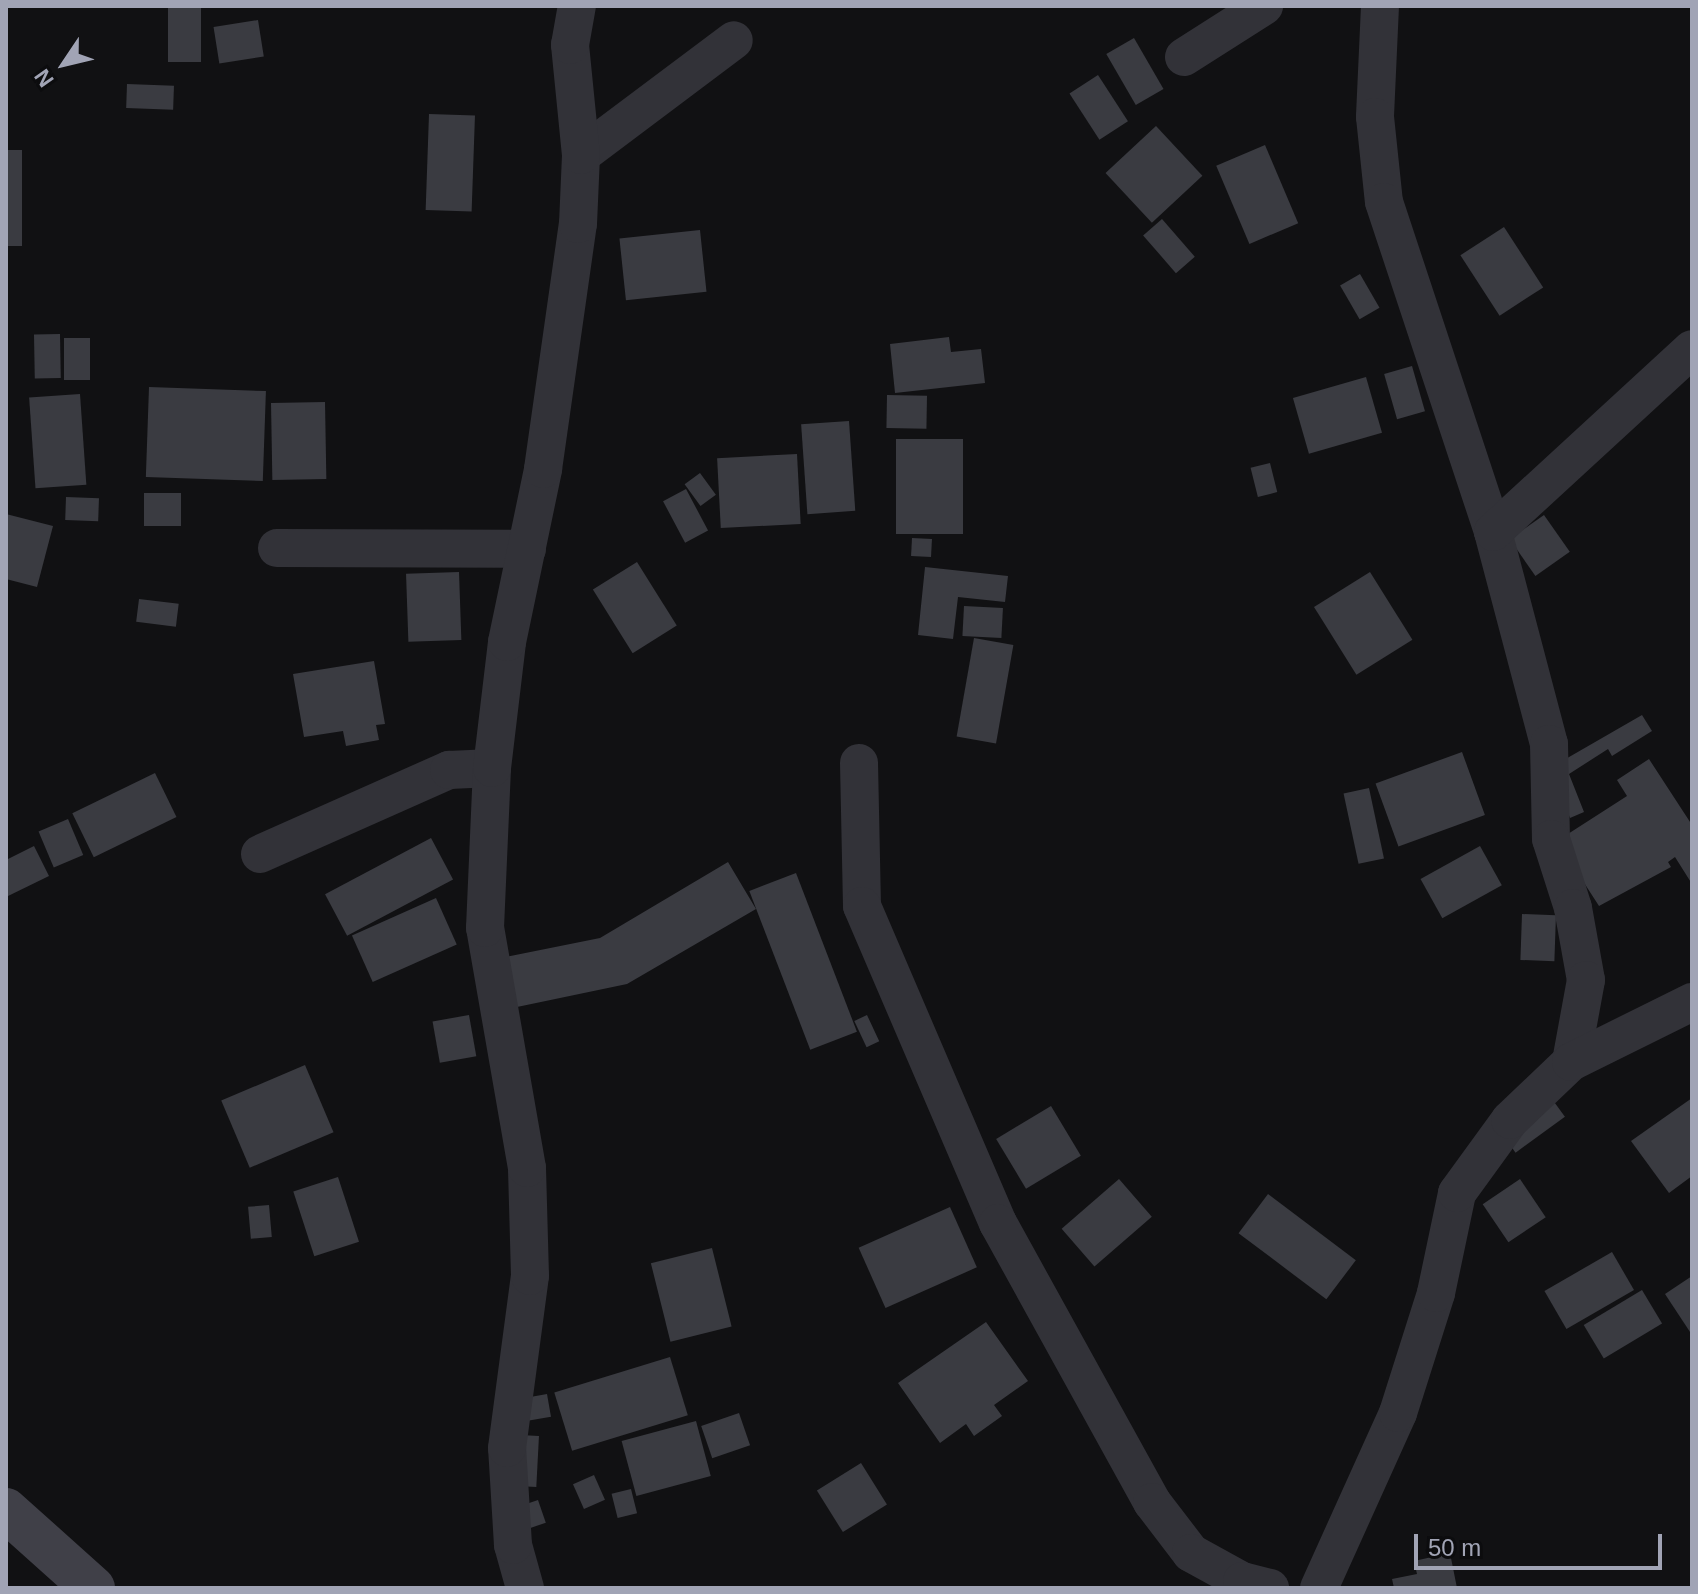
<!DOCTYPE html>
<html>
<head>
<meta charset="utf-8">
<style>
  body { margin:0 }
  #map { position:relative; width:1698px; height:1594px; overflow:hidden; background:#111113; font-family:Helvetica,sans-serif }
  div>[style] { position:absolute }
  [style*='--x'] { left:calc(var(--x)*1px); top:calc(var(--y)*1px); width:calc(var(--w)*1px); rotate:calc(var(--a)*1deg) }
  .building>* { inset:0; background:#3a3b41; transform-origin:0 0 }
  .street>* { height:38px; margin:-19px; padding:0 19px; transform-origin:19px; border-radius:19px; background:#323238 }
  .secondary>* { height:44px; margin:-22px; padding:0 22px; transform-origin:22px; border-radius:22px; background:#404048 }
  span { translate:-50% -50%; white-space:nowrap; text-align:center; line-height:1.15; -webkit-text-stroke:7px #0c0c0e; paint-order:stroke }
  .frame { position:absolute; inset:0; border:8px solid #a1a4b5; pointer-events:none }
  .north { position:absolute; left:24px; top:24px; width:80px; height:80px; -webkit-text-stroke:6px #0c0c0e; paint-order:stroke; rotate:235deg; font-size:22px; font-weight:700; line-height:32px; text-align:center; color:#a1a4b5 }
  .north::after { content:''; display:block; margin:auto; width:28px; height:36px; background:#a1a4b5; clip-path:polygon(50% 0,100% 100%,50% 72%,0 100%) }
  .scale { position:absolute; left:1414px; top:1534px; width:248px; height:36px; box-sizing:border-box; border:4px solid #a1a4b5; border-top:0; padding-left:10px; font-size:24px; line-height:28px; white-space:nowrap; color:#a1a4b5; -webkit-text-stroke:6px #0c0c0e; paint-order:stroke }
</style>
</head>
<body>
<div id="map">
  <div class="building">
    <i style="left:168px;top:6px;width:33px;height:56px"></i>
    <i style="left:258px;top:20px;width:37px;height:45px;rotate:81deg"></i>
    <i style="left:1134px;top:38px;width:59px;height:32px;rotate:60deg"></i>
    <i style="left:1098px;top:75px;width:55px;height:34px;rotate:57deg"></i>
    <i style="left:127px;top:84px;width:47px;height:24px;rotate:2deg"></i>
    <i style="left:429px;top:114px;width:46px;height:96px;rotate:2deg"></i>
    <i style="left:1156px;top:126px;width:68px;height:69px;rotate:47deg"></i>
    <i style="left:1265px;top:145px;width:85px;height:53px;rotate:67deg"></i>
    <i style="left:6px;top:150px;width:16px;height:96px"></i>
    <i style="left:1162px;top:219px;width:50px;height:25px;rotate:49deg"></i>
    <i style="left:1504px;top:227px;width:72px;height:52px;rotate:57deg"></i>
    <i style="left:700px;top:230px;width:62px;height:81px;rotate:84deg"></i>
    <i style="left:1360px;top:274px;width:39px;height:23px;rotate:60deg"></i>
    <i style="left:60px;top:334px;width:44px;height:26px;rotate:89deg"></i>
    <i style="clip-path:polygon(949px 337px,951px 352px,981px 349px,985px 383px,895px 393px,890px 344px)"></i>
    <i style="left:64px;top:338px;width:26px;height:42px"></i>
    <i style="left:1412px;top:366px;width:47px;height:29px;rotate:74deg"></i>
    <i style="left:1366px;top:377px;width:58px;height:76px;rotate:74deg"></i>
    <i style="left:149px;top:387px;width:117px;height:90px;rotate:2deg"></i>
    <i style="left:80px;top:394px;width:91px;height:51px;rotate:86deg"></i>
    <i style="left:887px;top:395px;width:40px;height:33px;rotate:1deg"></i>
    <i style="left:325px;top:402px;width:77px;height:54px;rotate:89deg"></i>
    <i style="left:849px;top:421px;width:90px;height:48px;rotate:86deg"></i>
    <i style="left:896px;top:439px;width:67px;height:95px"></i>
    <i style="left:797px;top:454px;width:70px;height:80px;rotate:87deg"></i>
    <i style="left:1270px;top:463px;width:30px;height:20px;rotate:76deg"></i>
    <i style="left:700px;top:473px;width:27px;height:19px;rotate:54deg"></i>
    <i style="left:686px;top:489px;width:47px;height:26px;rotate:62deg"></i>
    <i style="left:144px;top:493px;width:37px;height:33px"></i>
    <i style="left:66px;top:497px;width:33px;height:23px;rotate:2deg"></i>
    <i style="clip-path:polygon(6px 514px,53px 526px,37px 587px,6px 579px)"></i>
    <i style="left:1544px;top:515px;width:45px;height:42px;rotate:55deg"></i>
    <i style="left:912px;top:538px;width:20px;height:18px;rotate:3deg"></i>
    <i style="left:637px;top:562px;width:75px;height:52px;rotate:58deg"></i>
    <i style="clip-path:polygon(925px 567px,1008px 576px,1005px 602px,958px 597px,953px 639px,918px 635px)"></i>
    <i style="left:459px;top:572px;width:68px;height:53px;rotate:88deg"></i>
    <i style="left:1370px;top:572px;width:80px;height:66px;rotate:58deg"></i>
    <i style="left:139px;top:599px;width:40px;height:23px;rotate:7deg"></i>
    <i style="left:964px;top:606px;width:39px;height:30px;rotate:3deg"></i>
    <i style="left:974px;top:638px;width:40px;height:100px;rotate:10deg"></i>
    <i style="clip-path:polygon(374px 661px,385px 724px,376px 725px,379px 740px,346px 746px,343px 731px,304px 737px,293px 674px)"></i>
    <i style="clip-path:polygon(1642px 715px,1652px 731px,1612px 756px,1608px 749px,1569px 774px,1584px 812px,1570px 818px,1550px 768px)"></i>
    <i style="left:1462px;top:752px;width:67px;height:92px;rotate:70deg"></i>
    <i style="clip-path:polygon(1649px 759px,1692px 825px,1692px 884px,1675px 857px,1668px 862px,1671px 867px,1599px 906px,1557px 841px,1627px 796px,1617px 780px)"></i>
    <i style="left:155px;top:773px;width:49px;height:92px;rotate:64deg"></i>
    <i style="left:1369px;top:788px;width:72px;height:26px;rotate:78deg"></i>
    <i style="left:68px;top:819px;width:39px;height:32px;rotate:67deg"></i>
    <i style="left:431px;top:838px;width:47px;height:120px;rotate:62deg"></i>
    <i style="clip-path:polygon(34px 846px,49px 876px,6px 897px,6px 860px)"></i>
    <i style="left:1480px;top:846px;width:45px;height:68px;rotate:61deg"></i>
    <i style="clip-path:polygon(728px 862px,756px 909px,627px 984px,517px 1007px,506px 957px,600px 938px)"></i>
    <i style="left:796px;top:873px;width:170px;height:50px;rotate:69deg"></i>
    <i style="left:436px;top:898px;width:51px;height:92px;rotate:66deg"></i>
    <i style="left:1522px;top:914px;width:34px;height:46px;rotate:2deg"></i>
    <i style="left:469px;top:1015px;width:42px;height:37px;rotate:80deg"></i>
    <i style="left:867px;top:1015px;width:29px;height:14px;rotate:65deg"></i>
    <i style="left:305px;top:1065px;width:73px;height:91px;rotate:67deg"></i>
    <i style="clip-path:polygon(1692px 1098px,1692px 1176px,1669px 1193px,1631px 1141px)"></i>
    <i style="left:1552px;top:1099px;width:22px;height:61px;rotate:54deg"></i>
    <i style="left:1051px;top:1106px;width:58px;height:64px;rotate:59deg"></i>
    <i style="left:338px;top:1177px;width:68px;height:47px;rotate:72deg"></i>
    <i style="left:1119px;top:1179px;width:50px;height:76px;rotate:49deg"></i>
    <i style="left:1520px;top:1179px;width:46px;height:45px;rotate:56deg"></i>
    <i style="left:1268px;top:1194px;width:110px;height:49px;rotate:37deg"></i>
    <i style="left:269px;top:1205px;width:32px;height:21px;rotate:85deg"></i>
    <i style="left:950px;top:1207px;width:66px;height:100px;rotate:66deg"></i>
    <i style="left:712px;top:1248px;width:81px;height:63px;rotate:76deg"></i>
    <i style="left:1612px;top:1252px;width:44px;height:78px;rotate:60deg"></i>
    <i style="clip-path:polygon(1692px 1276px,1692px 1335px,1665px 1294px)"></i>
    <i style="left:1642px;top:1290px;width:39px;height:68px;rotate:59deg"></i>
    <i style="clip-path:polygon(986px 1322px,1028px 1381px,994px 1405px,1002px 1416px,974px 1436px,966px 1424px,940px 1443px,898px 1383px)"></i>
    <i style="left:670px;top:1357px;width:61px;height:121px;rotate:73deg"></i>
    <i style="left:547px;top:1394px;width:23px;height:34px;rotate:80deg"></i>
    <i style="left:739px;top:1413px;width:34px;height:40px;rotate:71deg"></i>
    <i style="left:696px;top:1421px;width:57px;height:77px;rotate:75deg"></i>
    <i style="left:520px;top:1435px;width:19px;height:51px;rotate:3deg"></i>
    <i style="left:861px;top:1463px;width:49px;height:52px;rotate:58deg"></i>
    <i style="left:594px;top:1475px;width:27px;height:23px;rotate:66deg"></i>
    <i style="left:631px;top:1489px;width:25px;height:20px;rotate:76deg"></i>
    <i style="left:538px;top:1500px;width:24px;height:24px;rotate:71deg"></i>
    <i style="clip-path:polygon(1450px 1553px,1457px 1588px,1394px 1588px,1392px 1579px,1417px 1574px,1414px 1561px)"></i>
  </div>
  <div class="street">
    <i style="--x:1380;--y:6;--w:111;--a:92.6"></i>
    <i style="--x:1375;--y:117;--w:85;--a:84"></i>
    <i style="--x:1384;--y:202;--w:348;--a:71.7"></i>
    <i style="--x:1493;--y:532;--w:219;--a:75.2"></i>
    <i style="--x:1549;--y:744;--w:95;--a:88.8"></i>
    <i style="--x:1551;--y:839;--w:72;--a:72.3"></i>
    <i style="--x:1573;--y:908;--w:73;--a:79.8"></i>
    <i style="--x:1586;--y:980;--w:83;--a:100.4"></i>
    <i style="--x:1184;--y:57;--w:95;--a:-32.5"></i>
    <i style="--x:581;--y:155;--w:191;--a:-36.9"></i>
    <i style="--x:1493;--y:532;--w:270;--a:-42.6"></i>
    <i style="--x:277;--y:548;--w:250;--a:0.2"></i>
    <i style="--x:859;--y:763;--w:143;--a:88.8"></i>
    <i style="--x:862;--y:906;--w:345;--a:66.8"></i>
    <i style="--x:998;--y:1223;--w:319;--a:61.1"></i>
    <i style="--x:1152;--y:1502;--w:64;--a:52.6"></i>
    <i style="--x:1191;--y:1553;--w:58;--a:28.8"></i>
    <i style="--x:1242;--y:1581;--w:29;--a:14"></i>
    <i style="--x:260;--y:854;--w:207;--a:-24"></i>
    <i style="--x:449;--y:770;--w:43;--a:-2.7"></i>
    <i style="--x:525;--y:1588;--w:45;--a:-105.6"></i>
    <i style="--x:513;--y:1545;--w:97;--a:-93.5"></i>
    <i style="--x:507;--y:1448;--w:174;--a:-82.4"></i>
    <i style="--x:530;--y:1276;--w:108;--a:-91.6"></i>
    <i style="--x:527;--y:1168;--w:244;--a:-99.9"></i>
    <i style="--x:485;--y:928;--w:160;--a:-87.5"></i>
    <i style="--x:492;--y:768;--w:127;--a:-83.2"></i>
    <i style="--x:507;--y:642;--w:177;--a:-78.2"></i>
    <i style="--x:543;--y:469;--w:247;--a:-81.9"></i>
    <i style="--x:578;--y:224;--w:69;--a:-87.5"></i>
    <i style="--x:581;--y:155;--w:111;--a:-95.7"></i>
    <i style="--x:570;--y:45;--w:40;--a:-80"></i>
    <i style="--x:1319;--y:1588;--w:192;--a:-65.7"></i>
    <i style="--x:1398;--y:1413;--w:126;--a:-72.4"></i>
    <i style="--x:1436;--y:1293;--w:102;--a:-78.1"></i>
    <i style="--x:1457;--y:1193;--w:90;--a:-54"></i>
    <i style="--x:1510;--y:1120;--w:84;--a:-43.6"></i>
    <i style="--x:1571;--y:1062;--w:135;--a:-26.4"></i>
  </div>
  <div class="secondary">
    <i style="--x:6;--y:1510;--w:117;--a:41.9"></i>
  </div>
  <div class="frame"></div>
  <div class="north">N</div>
  <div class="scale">50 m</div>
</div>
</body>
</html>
